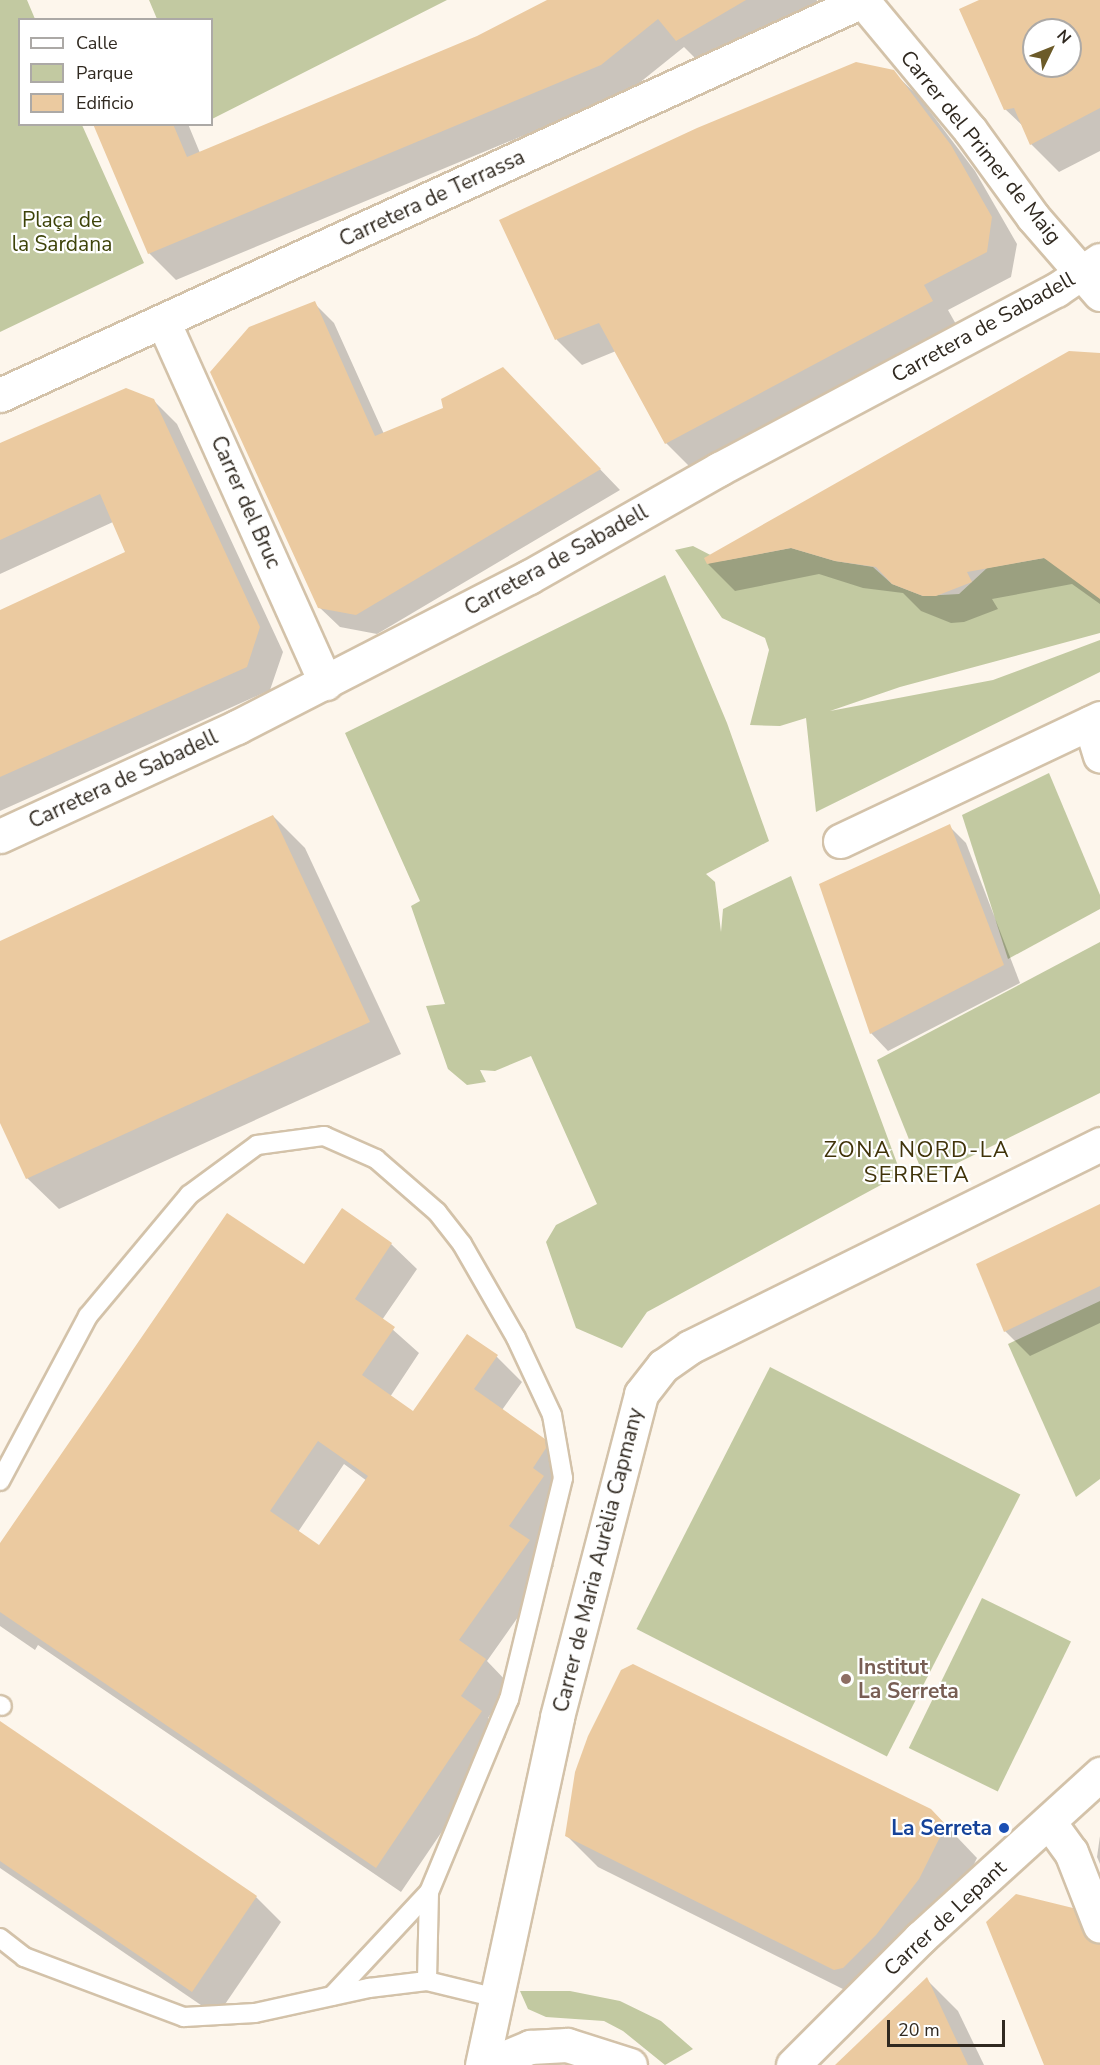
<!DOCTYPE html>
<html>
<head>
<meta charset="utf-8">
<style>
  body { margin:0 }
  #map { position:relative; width:1100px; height:2065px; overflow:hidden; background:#fdf6ec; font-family:"Nunito Sans",sans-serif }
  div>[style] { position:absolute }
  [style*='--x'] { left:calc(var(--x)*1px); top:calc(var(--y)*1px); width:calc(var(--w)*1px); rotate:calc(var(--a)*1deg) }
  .green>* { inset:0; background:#c2c9a1; transform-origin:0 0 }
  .shadow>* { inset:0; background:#0003 }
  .building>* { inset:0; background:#ebcaa0 }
  .roads { filter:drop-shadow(2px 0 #d3c2a9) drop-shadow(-2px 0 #d3c2a9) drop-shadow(0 2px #d3c2a9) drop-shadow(0 -2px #d3c2a9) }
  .lane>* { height:18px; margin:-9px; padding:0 9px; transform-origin:9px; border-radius:9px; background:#fff }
  .street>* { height:33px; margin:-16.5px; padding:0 16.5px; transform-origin:16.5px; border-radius:16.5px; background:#fff }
  .secondary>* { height:33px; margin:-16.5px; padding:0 16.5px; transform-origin:16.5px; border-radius:16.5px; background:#fff }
  .dots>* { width:16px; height:16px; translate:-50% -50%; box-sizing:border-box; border:3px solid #fff; border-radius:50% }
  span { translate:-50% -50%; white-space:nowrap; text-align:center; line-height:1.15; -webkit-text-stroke:4.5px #fff; paint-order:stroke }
  .street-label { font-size:21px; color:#302920 }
  .park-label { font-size:21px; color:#3d4308 }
  .education-label { font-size:21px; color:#785e54; font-weight:700 }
  .left { translate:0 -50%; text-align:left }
  .transit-label { font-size:21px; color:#164399; font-weight:700 }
  .right { translate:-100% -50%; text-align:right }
  .neighbourhood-label { font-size:22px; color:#403309; letter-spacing:1.5px }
  .legend { position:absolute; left:18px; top:18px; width:195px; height:108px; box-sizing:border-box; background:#fff; border:2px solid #aca9a6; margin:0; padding:8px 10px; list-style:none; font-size:18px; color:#302920 }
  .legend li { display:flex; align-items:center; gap:12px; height:30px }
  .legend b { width:30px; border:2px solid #aca9a6 }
  .north { position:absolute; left:1022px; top:18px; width:60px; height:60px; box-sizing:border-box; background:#fff; border:2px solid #aca9a6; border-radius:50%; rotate:47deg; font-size:16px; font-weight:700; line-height:24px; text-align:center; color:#302920 }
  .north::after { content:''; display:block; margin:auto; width:21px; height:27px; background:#6c5b29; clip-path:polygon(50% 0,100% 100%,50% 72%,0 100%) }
  .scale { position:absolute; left:887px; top:2020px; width:118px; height:27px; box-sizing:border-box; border:3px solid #302920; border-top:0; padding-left:8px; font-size:18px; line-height:21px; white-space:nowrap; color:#302920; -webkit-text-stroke:4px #fff; paint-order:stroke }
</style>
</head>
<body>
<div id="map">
  <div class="green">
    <i style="clip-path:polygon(0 0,27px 0,35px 19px,20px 20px,20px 124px,82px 125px,144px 263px,0 332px)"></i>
    <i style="clip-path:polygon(149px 0,447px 0,212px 119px,212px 20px,157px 19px)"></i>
    <i style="clip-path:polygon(693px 546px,722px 561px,791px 548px,835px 561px,873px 567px,892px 584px,923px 596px,959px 594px,987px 568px,1044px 558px,1100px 585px,1100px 633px,900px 687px,830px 711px,993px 680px,1100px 640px,1100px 672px,816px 812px,806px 718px,780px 726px,750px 725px,769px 650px,765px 638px,722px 618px,675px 550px)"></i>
    <i style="clip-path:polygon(665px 575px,727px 723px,769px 841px,706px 874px,715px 882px,721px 932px,723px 909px,791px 876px,901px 1174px,647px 1312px,622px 1348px,576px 1328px,546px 1242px,556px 1225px,597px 1204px,531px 1056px,495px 1071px,480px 1070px,486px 1082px,467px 1085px,448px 1069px,426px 1006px,445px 1004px,411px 906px,420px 901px,345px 733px)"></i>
    <i style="clip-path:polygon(1049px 773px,1100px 895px,1100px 909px,1008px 959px,962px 815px)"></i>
    <i style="clip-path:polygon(1100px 942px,1100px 1093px,925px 1179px,877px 1060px)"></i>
    <i style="clip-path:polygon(1100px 1301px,1100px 1479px,1076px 1497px,1008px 1344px)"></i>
    <i style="left:770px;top:1367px;width:281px;height:294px;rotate:27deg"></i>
    <i style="left:982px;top:1598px;width:99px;height:167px;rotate:26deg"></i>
    <i style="clip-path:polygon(520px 1991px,570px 1991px,620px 2001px,661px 2021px,693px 2049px,665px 2065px,623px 2031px,604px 2021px,546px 2017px,528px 2009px)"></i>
  </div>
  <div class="shadow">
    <i style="clip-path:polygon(551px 0,817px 0,816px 5px,704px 67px,684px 47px,628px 92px,176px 280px,149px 253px,95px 124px,188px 124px,200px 153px,477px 37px)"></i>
    <i style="clip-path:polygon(evenodd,984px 0,1100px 0,1100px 151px,1059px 172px,1031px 144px,1024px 127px,1005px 109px,984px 0,1034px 30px,1070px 30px,1070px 66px,1034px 66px,1034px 30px)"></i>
    <i style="clip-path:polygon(893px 72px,919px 97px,975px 171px,1017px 244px,1011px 277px,948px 310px,957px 326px,691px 468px,666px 443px,616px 351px,582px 365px,557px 340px,501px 220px)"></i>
    <i style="clip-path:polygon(314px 303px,334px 323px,384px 434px,445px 409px,523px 389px,620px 490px,377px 634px,340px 627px,319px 607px)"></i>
    <i style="clip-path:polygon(1100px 354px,1100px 604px,1072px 584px,992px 599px,998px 609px,964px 622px,951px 623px,921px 611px,903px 593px,863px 588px,819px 574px,735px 591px,708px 564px)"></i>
    <i style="clip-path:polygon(153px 400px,177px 424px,283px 652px,270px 690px,0 811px,0 612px,127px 553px,113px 522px,0 574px,0 446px)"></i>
    <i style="clip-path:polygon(273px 816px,305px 848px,401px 1054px,59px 1209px,27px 1178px,0 1121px,0 943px)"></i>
    <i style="clip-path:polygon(949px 826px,966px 843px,1020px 983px,888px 1051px,871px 1033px)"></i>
    <i style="clip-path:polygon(1100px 1205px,1100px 1323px,1030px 1356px,1005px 1331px)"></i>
    <i style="clip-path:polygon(evenodd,342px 1210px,391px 1244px,417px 1269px,382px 1320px,419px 1353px,390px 1397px,413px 1413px,467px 1336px,497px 1357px,522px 1382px,502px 1410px,544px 1440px,569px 1465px,558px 1492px,569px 1502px,536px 1548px,554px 1566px,487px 1661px,510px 1685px,488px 1718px,506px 1737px,401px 1892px,38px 1645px,35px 1650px,0 1626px,0 1546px,304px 1266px,342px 1210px,344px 1464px,367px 1481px,320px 1547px,298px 1532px,344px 1464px)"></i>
    <i style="clip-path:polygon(633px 1666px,935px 1814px,977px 1858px,951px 1911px,867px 2001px,598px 1867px,566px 1835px)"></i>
    <i style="clip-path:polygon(0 1743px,256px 1897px,281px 1922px,217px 2016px,0 1868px)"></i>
    <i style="clip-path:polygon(1100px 1836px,1100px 1864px,1097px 1857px)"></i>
    <i style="clip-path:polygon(1072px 1909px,1100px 1943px,1100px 2065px,1046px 2065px)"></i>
    <i style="clip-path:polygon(927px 1980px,958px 2011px,984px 2065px,845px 2065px)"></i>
  </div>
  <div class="building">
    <i style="clip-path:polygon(547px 0,746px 0,676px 41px,658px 19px,601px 65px,148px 254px,93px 124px,173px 124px,187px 157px,477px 36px)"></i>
    <i style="clip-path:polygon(evenodd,979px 0,1100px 0,1100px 108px,1030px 145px,1014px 108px,1004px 110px,959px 9px,979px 0,1034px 30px,1070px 30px,1070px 66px,1034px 66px,1034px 30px)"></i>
    <i style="clip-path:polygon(856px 62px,894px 70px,951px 145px,992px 217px,987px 252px,924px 285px,933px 301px,665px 444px,599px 323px,555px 340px,499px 220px,697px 128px)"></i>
    <i style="clip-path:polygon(315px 301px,375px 436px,443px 408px,441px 399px,503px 367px,601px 469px,356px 615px,318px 608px,210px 372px,249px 327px)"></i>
    <i style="clip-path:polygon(1069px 351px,1100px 353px,1100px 599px,1044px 558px,967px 572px,972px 582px,936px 596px,923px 596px,892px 584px,876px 567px,835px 561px,791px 548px,707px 564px,704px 558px)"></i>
    <i style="clip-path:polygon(126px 388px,154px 399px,260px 627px,247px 667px,0 777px,0 610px,125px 552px,100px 494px,0 540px,0 443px)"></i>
    <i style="clip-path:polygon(273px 815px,370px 1022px,26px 1179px,0 1123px,0 941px)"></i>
    <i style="clip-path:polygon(950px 824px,1004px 965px,870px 1034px,819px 884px)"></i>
    <i style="clip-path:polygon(1100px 1204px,1100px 1286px,1004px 1332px,976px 1264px)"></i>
    <i style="clip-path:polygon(evenodd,342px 1208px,392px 1243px,355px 1299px,395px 1327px,362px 1375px,413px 1411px,467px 1334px,498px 1355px,474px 1389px,545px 1439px,546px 1448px,533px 1468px,544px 1476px,509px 1526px,530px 1540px,459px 1640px,486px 1659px,461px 1696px,482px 1711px,376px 1868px,0 1612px,0 1543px,227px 1213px,304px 1264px,342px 1208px,318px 1441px,368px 1476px,319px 1545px,270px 1511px,318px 1441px)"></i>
    <i style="clip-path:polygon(633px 1664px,931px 1809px,946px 1825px,919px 1879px,876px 1935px,843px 1968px,834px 1970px,565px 1836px,575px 1772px,588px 1736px,621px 1670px)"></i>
    <i style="clip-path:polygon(0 1721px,257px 1896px,192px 1992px,0 1861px)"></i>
    <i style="clip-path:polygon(1016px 1894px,1073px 1908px,1088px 1940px,1100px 1944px,1100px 2065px,1044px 2065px,986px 1922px)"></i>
    <i style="clip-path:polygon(927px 1977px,968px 2065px,835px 2065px)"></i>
  </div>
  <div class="roads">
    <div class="lane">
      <i style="--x:0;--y:1481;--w:187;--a:-61.9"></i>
      <i style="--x:88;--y:1316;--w:158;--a:-50.1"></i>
      <i style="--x:189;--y:1195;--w:84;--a:-36.3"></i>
      <i style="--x:257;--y:1145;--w:68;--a:-7.7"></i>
      <i style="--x:324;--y:1136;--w:57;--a:23.9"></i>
      <i style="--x:376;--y:1159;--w:81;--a:41"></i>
      <i style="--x:437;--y:1212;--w:41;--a:52"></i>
      <i style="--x:462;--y:1244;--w:108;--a:60.1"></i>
      <i style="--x:516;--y:1338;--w:85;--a:64.9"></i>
      <i style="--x:552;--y:1415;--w:64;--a:80.1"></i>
      <i style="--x:563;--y:1478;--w:228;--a:103.7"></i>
      <i style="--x:509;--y:1699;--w:209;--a:112.5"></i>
      <i style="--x:429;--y:1892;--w:89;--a:91.3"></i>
      <i style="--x:0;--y:1705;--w:2;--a:27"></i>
      <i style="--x:0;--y:1938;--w:31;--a:38"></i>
      <i style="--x:24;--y:1957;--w:171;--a:20.6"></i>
      <i style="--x:184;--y:2017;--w:71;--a:-3.2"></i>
      <i style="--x:255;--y:2013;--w:117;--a:-12.4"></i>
      <i style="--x:369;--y:1988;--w:58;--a:-6.9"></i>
      <i style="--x:427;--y:1981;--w:72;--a:13.7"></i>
      <i style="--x:332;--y:1996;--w:142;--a:-47"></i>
    </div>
    <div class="street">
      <i style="--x:862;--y:0;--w:169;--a:50.3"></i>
      <i style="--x:970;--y:130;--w:107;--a:54.1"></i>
      <i style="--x:1033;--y:217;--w:102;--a:49"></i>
      <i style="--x:163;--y:321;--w:397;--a:65.8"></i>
      <i style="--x:1090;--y:723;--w:34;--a:73"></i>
      <i style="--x:0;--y:836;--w:261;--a:-24.7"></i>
      <i style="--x:237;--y:727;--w:328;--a:-27.2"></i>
      <i style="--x:529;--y:577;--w:219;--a:-29.6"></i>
      <i style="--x:719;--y:469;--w:382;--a:-28"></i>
      <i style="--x:1056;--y:290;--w:53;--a:-34.3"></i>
      <i style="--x:840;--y:841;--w:288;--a:-25.3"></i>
      <i style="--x:1049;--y:1822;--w:37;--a:54"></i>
      <i style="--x:1071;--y:1852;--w:79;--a:68.6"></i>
      <i style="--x:482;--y:2065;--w:356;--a:-77.8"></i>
      <i style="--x:557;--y:1717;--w:334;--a:-75.4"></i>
      <i style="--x:641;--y:1394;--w:36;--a:-52"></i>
      <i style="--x:663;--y:1366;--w:33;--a:-35"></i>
      <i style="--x:690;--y:1347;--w:458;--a:-26.3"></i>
      <i style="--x:487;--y:2065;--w:47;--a:-22.7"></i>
      <i style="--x:530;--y:2047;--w:37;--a:-3"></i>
      <i style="--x:567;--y:2045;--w:66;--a:17.6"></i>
      <i style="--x:793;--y:2065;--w:180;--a:-45"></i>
      <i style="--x:920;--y:1938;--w:244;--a:-42.3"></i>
    </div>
    <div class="secondary">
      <i style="--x:0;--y:395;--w:950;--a:-24.57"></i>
    </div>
  </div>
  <div class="dots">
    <i style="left:846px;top:1679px;background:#8d6e63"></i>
    <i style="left:1004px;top:1828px;background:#1a4fb4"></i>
  </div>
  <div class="street-label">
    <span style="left:981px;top:147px;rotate:51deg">Carrer del Primer de Maig</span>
    <span style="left:432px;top:198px;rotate:-25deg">Carretera de Terrassa</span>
    <span style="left:983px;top:327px;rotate:-29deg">Carretera de Sabadell</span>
    <span style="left:246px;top:502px;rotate:66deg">Carrer del Bruc</span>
    <span style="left:556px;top:560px;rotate:-29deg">Carretera de Sabadell</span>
    <span style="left:123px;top:779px;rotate:-25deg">Carretera de Sabadell</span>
    <span style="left:598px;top:1560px;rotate:-76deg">Carrer de Maria Aurèlia Capmany</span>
    <span style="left:945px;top:1918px;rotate:-43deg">Carrer de Lepant</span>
  </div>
  <div class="park-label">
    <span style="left:62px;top:232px">Plaça de<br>la Sardana</span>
  </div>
  <div class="education-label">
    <span class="left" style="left:858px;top:1679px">Institut<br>La Serreta</span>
  </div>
  <div class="transit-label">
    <span class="right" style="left:992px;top:1828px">La Serreta</span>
  </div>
  <div class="neighbourhood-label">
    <span style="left:917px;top:1163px">ZONA NORD-LA<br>SERRETA</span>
  </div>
  <ul class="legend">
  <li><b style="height:8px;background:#fff"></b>Calle</li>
  <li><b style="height:16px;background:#c2c9a1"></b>Parque</li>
  <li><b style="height:16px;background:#ebcaa0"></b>Edificio</li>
  </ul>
  <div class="north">N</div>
  <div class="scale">20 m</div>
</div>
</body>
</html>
